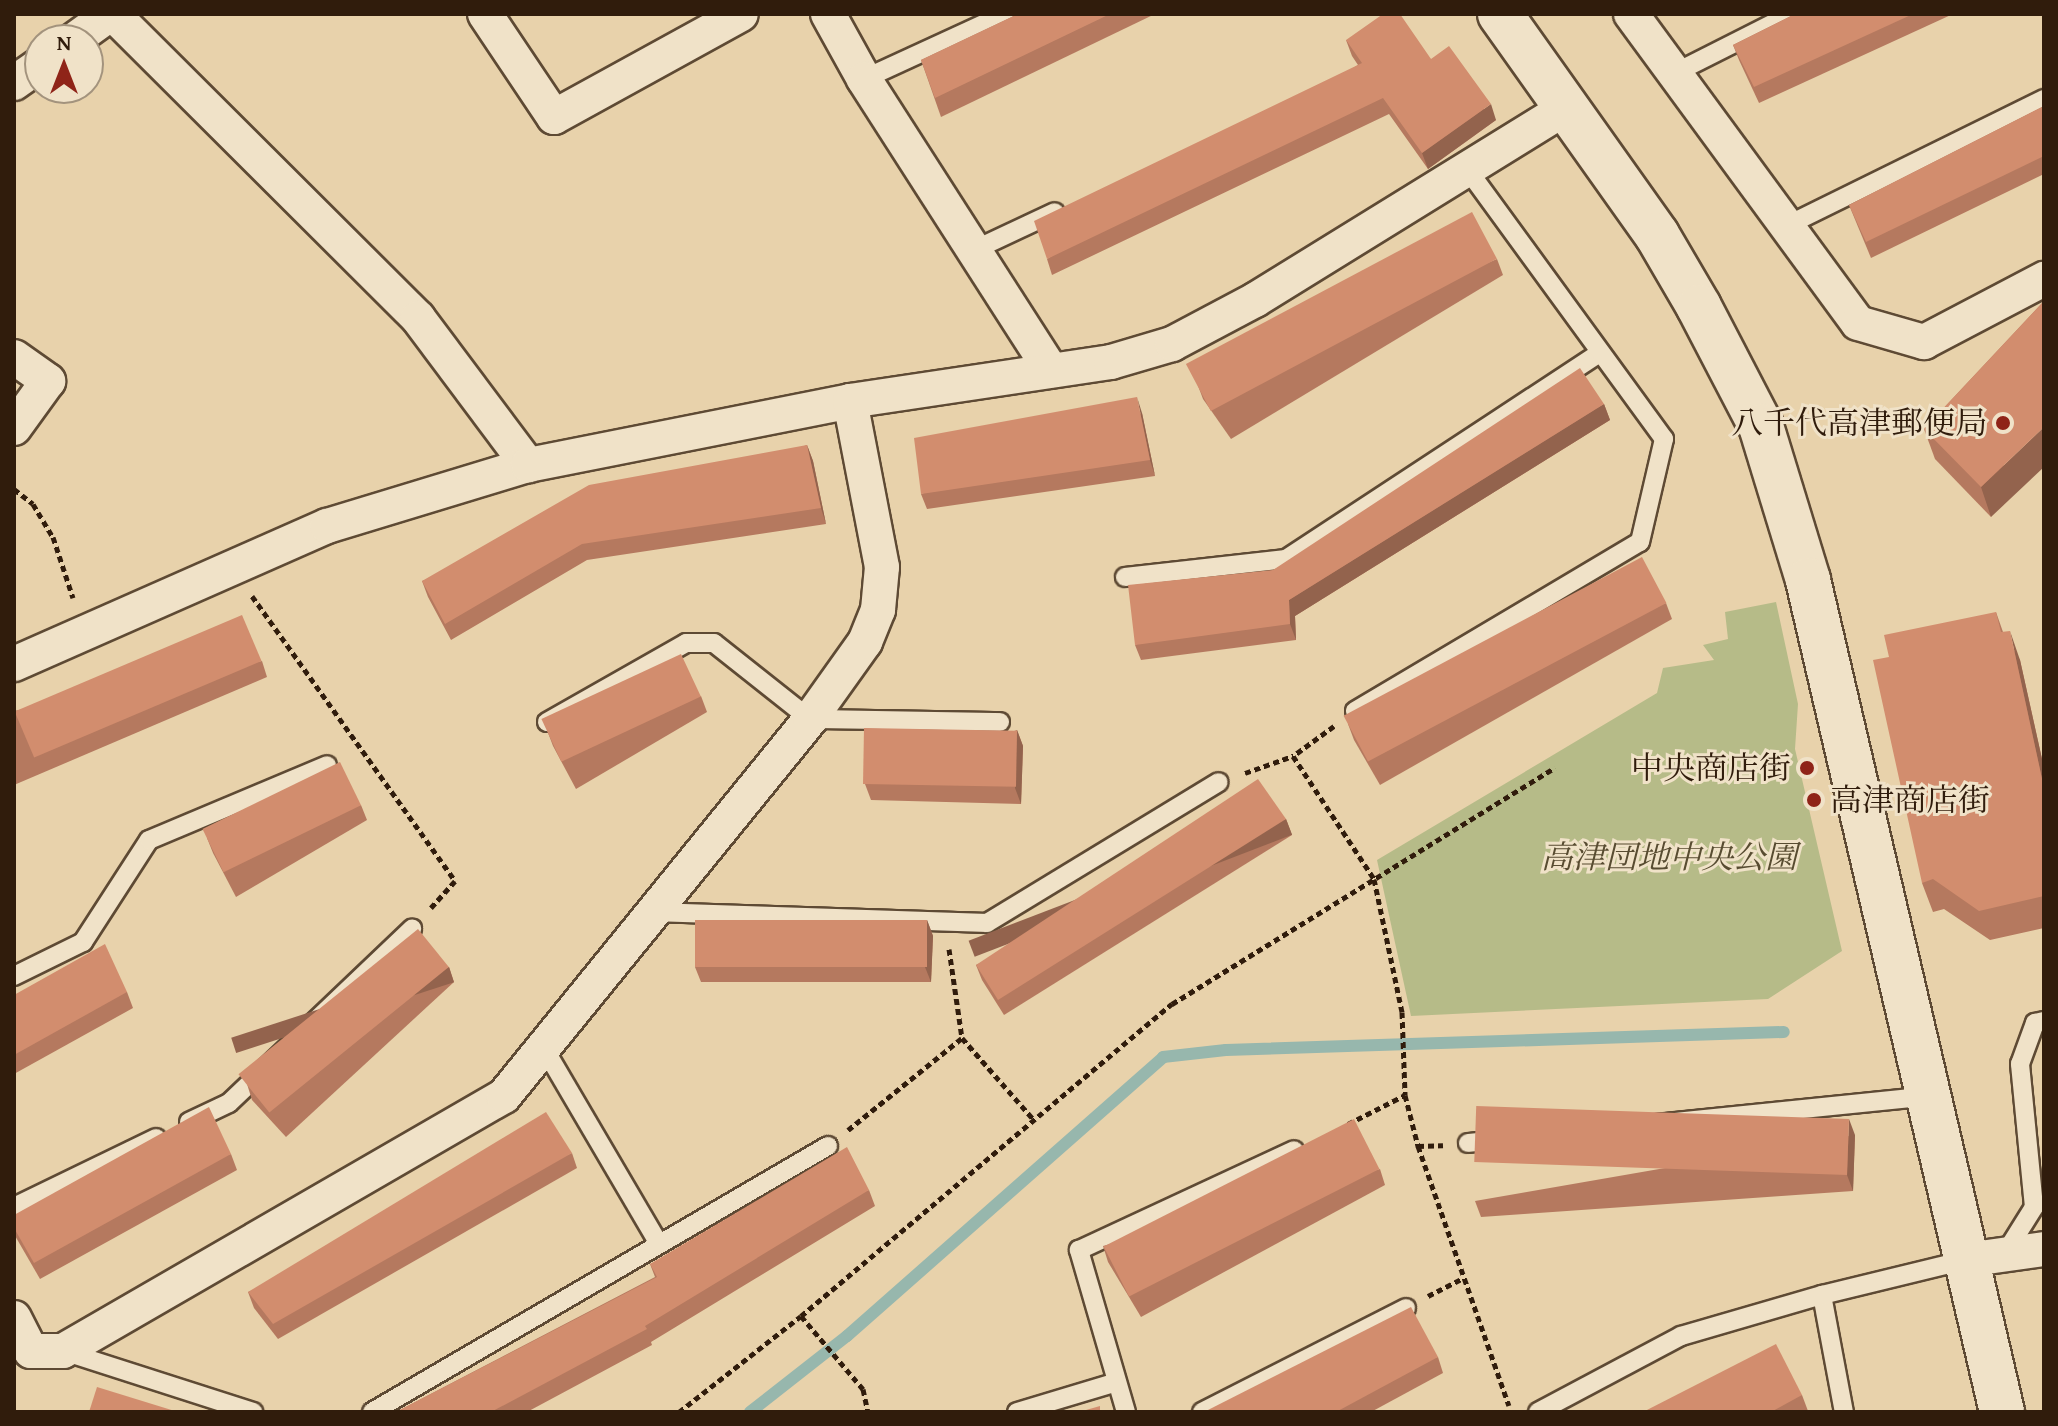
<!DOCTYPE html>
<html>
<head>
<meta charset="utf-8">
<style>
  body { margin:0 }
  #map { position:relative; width:2058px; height:1426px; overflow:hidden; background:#e8d2ab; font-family:"Gentium Book Plus","Noto Serif JP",serif }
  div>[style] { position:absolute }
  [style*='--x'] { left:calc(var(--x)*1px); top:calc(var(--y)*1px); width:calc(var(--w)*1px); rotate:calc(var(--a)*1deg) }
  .green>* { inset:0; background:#b6bb88 }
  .stream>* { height:12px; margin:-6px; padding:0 6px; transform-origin:6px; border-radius:6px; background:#97b7ad }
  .path>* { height:5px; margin-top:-2.5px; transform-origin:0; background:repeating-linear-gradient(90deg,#301c0c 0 6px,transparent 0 10px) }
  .roads { filter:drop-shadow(2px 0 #5e4a34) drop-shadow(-2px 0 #5e4a34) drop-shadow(0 2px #5e4a34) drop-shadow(0 -2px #5e4a34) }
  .lane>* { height:18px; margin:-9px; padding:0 9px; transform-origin:9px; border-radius:9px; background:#f0e2c8 }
  .street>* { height:34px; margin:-17px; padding:0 17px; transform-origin:17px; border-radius:17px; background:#f0e2c8 }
  .secondary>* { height:44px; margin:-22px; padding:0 22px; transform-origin:22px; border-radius:22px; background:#f0e2c8 }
  .wall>* { inset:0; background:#b5795f }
  .shaded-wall>* { inset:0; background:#93634d; transform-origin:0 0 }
  .building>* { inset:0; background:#d28d6e; transform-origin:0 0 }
  .dots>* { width:22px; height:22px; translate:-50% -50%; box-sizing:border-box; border:4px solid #f0e2c8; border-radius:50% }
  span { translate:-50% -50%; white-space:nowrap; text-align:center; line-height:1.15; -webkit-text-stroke:6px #f0e2c8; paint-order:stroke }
  .poi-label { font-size:32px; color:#301c0c }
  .right { translate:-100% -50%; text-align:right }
  .left { translate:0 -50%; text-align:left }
  .park-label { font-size:32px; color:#584c31; font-style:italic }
  .frame { position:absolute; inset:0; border:16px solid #301c0c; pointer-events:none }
  .north { position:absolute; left:24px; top:24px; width:80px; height:80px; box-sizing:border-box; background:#f0e2c8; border:2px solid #a3937d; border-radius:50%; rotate:0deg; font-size:22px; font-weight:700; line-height:32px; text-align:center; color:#301c0c }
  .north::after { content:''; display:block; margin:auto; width:28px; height:36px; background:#8f2418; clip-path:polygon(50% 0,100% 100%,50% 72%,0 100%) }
</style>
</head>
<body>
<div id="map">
  <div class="green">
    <i style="clip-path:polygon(1776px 602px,1798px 704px,1795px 749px,1842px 951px,1768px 999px,1411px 1016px,1377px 860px,1657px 693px,1663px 668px,1714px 660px,1703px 645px,1728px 639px,1725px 612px)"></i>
  </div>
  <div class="stream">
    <i style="--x:750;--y:1412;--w:123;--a:-38.1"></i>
    <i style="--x:847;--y:1336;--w:422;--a:-41.4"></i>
    <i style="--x:1163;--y:1057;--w:63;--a:-6.3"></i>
    <i style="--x:1226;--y:1050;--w:558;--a:-1.85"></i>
  </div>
  <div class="path">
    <i style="--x:14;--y:489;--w:24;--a:38"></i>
    <i style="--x:33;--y:504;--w:39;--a:59"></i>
    <i style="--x:53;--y:537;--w:64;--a:71.8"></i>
    <i style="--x:252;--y:596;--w:350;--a:54.5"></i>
    <i style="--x:455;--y:881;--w:36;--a:132"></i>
    <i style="--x:1334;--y:726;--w:51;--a:143.8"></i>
    <i style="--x:1293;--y:756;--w:147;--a:56.6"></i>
    <i style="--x:1374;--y:879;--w:136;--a:78.1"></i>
    <i style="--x:1402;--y:1012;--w:83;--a:87.9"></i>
    <i style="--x:1405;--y:1095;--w:53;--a:75.7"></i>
    <i style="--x:1418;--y:1146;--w:275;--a:70.7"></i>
    <i style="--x:1245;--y:773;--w:51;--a:-19.5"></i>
    <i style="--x:949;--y:949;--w:90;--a:81.7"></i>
    <i style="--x:962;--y:1038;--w:109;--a:48.7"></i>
    <i style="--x:1348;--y:1124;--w:64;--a:-27"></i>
    <i style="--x:848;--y:1130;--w:146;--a:-38.9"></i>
    <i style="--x:1418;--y:1146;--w:25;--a:-2"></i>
    <i style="--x:1428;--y:1296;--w:38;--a:-27"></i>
    <i style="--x:801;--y:1316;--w:96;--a:49.7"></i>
    <i style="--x:863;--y:1389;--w:24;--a:78"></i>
    <i style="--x:679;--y:1412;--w:155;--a:-38.2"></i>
    <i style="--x:801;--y:1316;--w:485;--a:-40.1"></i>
    <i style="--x:1172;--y:1004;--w:450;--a:-31.7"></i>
  </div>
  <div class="roads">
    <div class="lane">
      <i style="--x:1675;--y:73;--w:131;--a:-26.8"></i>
      <i style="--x:864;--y:79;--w:155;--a:-24.7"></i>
      <i style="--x:1786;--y:226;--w:288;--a:-26.2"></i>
      <i style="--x:974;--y:250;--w:89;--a:-25.1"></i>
      <i style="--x:1125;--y:577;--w:162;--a:-6.4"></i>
      <i style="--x:1286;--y:559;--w:376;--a:-33.3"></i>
      <i style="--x:1355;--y:711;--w:331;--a:-30.7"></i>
      <i style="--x:1640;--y:542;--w:106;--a:-76.9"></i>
      <i style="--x:1664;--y:439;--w:334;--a:-126.1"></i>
      <i style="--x:547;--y:722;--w:160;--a:-29.6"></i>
      <i style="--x:686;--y:643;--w:28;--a:0"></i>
      <i style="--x:714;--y:643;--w:122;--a:38.4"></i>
      <i style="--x:810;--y:719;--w:190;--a:0.9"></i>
      <i style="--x:654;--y:912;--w:333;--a:1.9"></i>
      <i style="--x:987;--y:923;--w:271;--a:-31.3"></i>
      <i style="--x:14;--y:976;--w:77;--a:-26.2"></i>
      <i style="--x:83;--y:942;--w:121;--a:-57.1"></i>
      <i style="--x:149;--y:840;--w:193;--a:-22.8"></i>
      <i style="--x:544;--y:1048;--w:227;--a:59.6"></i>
      <i style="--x:189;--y:1122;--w:44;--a:-25.4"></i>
      <i style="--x:229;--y:1103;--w:253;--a:-43.6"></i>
      <i style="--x:1468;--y:1143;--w:461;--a:-5.8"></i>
      <i style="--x:14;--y:1207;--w:158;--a:-25.9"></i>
      <i style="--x:2004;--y:1255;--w:57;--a:-58"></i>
      <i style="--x:2034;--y:1207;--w:144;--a:-95.6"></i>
      <i style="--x:2020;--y:1064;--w:44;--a:-69.9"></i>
      <i style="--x:2035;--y:1023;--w:9;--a:-13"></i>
      <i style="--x:1822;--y:1295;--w:119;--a:79.4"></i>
      <i style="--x:63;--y:1351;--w:200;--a:17.8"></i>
      <i style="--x:372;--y:1412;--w:528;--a:-30.26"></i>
      <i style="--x:1017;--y:1412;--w:104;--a:-16.7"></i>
      <i style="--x:1126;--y:1412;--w:169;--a:-106.2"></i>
      <i style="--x:1079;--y:1250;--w:237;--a:-24.9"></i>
      <i style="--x:1202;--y:1412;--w:229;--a:-27"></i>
      <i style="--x:1538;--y:1412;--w:162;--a:-28"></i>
      <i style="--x:1681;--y:1336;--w:147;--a:-16.2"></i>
      <i style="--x:1822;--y:1295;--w:148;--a:-13.7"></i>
    </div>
    <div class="street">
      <i style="--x:113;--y:14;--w:431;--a:44.9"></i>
      <i style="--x:418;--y:318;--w:184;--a:53.2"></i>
      <i style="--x:485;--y:14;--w:124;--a:56.2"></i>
      <i style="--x:554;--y:117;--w:213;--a:-28.8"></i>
      <i style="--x:828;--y:14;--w:74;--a:61"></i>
      <i style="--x:864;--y:79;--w:346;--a:57.3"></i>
      <i style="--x:1631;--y:14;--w:383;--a:53.7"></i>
      <i style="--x:1858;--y:323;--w:69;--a:16.1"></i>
      <i style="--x:1924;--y:342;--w:136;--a:-27.7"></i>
      <i style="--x:74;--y:40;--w:44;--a:-35.8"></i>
      <i style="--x:14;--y:83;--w:32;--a:-35"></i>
      <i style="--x:14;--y:357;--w:42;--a:35.2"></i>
      <i style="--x:48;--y:381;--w:58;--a:125.9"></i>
      <i style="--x:14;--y:664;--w:342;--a:-23.8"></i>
      <i style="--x:327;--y:526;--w:210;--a:-16.9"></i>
      <i style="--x:528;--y:465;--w:328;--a:-11.2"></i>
      <i style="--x:850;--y:401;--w:264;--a:-8.5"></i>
      <i style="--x:1111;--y:362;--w:64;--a:-16.4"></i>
      <i style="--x:1172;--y:344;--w:94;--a:-27.9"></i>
      <i style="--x:1255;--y:300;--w:367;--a:-31.7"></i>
      <i style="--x:1966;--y:1260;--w:79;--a:-8"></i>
      <i style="--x:14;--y:1318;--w:37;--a:63"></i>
      <i style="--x:31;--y:1351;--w:32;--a:0"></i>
      <i style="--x:63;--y:1351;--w:509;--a:-30.04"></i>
      <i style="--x:504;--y:1096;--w:486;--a:-50.9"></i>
      <i style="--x:810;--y:719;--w:95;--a:-54.5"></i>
      <i style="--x:865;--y:642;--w:35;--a:-68"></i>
      <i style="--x:878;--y:610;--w:43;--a:-84.7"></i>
      <i style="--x:882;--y:567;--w:169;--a:-100.9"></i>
    </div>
    <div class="secondary">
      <i style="--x:1500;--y:14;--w:271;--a:54.6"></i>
      <i style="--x:1657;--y:235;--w:83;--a:59.7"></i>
      <i style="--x:1699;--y:307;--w:134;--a:62.5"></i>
      <i style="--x:1761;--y:426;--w:161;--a:73"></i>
      <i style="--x:1808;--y:580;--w:854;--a:76.87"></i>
    </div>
  </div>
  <div class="wall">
    <i style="clip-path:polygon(1018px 14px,1155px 14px,941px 117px,921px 60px)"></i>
    <i style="clip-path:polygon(1795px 14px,1953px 14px,1759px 103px,1739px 60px,1733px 45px)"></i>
    <i style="clip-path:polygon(1346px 40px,1431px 59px,1496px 120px,1428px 169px,1389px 114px,1052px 275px,1047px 259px,1358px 65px,1352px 56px)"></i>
    <i style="clip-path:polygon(2044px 106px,2044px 174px,1871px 258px,1849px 205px)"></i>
    <i style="clip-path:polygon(1497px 259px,1503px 275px,1231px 439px,1203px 399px,1197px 383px)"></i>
    <i style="clip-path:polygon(2044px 301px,1991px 517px,1935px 459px,1924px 429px)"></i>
    <i style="clip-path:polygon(1604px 404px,1610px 420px,1295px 616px,1296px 640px,1141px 660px,1135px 645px,1273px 570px)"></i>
    <i style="clip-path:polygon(1142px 413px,1155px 476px,927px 509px,921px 494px)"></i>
    <i style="clip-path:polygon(807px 445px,813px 461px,826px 524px,587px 560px,451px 640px,428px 597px,422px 581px)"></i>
    <i style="clip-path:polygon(1666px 603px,1672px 619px,1380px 785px,1354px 740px,1348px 724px)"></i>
    <i style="clip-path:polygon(1996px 612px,2003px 632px,2020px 660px,2044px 768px,2044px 928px,1990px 940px,1944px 909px,1933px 912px,1922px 883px)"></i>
    <i style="clip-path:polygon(262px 661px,267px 677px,14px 785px,14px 711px)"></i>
    <i style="clip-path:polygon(701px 696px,707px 712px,576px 789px,553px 746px,547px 730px)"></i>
    <i style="clip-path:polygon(1017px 730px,1023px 746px,1021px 804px,871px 800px,865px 784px)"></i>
    <i style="clip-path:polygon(361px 805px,367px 820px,236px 897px,213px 853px,207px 838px)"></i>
    <i style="clip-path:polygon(1286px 819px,1292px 835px,1004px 1015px,982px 980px,976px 965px)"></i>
    <i style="clip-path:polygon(927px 920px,933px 936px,931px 982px,701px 982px,695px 967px)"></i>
    <i style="clip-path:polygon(449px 967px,454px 982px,286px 1137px,252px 1100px,247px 1084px)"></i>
    <i style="clip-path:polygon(127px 992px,133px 1008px,14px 1074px,14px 995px)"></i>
    <i style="clip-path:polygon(1855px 1135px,1853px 1191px,1481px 1217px,1475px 1201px)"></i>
    <i style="clip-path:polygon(572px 1153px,577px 1168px,278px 1339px,254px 1308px,248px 1292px)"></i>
    <i style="clip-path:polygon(231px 1154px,237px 1170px,40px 1279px,14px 1234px,14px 1215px)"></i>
    <i style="clip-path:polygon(1380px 1169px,1385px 1185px,1141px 1317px,1108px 1262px,1103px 1246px)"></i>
    <i style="clip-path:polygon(869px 1190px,875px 1206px,651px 1342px,652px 1345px,527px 1412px,396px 1412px,655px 1277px,650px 1264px)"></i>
    <i style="clip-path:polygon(1438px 1357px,1443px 1373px,1371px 1412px,1204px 1412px)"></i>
    <i style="clip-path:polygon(1802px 1395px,1808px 1411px,1806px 1412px,1643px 1412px)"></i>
  </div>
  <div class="shaded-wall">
    <i style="clip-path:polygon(1491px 104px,1496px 120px,1428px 169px,1422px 153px)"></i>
    <i style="clip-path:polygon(1137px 397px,1142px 413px,1155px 476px,1150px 460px)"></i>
    <i style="clip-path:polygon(1604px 404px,1610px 420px,1295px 616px,1296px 640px,1290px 624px,1289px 600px)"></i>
    <i style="clip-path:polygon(2044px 427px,2044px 467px,1991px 517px,1981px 487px)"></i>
    <i style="clip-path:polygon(807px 445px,813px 461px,826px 524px,821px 508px)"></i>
    <i style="clip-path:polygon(2010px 631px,2020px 660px,2044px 768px,2044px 788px)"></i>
    <i style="clip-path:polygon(1017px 730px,1023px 746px,1021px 804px,1015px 788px)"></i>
    <i style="left:1286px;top:819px;width:17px;height:340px;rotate:69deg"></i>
    <i style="clip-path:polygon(927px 920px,933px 936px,931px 982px,925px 967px)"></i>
    <i style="left:449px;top:967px;width:16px;height:229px;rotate:72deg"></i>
    <i style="clip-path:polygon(1849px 1119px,1855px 1135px,1853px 1191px,1847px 1175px)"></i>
  </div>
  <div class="building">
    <i style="clip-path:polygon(1018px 14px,1110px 14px,935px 98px,921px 60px)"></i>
    <i style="clip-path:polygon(1383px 14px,1400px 14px,1431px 59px,1449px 46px,1491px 104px,1422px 153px,1383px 98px,1047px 259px,1034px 221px,1362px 63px,1346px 40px)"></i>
    <i style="clip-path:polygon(1795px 14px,1913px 14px,1754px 87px,1733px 45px)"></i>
    <i style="clip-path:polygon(2044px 106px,2044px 156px,1866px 242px,1849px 205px)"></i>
    <i style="left:1472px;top:212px;width:53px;height:324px;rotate:62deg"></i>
    <i style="clip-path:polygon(2044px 301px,2044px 427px,1981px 487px,1924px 429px)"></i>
    <i style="clip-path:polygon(1580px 368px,1604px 404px,1289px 600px,1290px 624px,1135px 645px,1128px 585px,1273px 570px)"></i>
    <i style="clip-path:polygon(1137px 397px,1150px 460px,921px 494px,914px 438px)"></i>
    <i style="clip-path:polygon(807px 445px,821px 508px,582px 544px,445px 624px,422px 581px,589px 485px)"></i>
    <i style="left:1642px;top:557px;width:52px;height:338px;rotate:62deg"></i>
    <i style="clip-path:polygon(1996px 612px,2001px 632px,2010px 631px,2044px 788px,2044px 896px,1979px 911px,1933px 879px,1922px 883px,1873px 660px,1889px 657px,1884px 635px)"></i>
    <i style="left:242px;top:615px;width:50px;height:247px;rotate:67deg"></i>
    <i style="left:681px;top:654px;width:47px;height:154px;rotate:65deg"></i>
    <i style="left:864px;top:728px;width:153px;height:56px;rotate:1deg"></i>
    <i style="left:340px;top:762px;width:48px;height:153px;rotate:64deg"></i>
    <i style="clip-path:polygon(1258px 779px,1286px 819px,998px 1000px,976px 965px)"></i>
    <i style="left:695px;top:920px;width:232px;height:47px"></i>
    <i style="left:418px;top:929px;width:49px;height:231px;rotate:51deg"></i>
    <i style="clip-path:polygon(105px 944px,127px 992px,14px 1055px,14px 995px)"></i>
    <i style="clip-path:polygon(209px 1107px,231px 1154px,34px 1263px,14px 1228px,14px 1215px)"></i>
    <i style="clip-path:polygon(546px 1112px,572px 1153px,273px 1324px,248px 1292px)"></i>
    <i style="left:1354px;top:1119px;width:56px;height:281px;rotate:63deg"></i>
    <i style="left:1849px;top:1119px;width:56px;height:373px;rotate:92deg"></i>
    <i style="clip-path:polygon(847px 1147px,869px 1190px,645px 1326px,647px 1329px,491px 1412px,396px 1412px,657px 1277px,650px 1264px)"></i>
    <i style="clip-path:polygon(1411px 1307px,1438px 1357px,1336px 1412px,1204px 1412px)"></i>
    <i style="clip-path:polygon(1776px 1344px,1802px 1395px,1771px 1412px,1643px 1412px)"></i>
    <i style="clip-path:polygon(97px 1387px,178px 1412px,89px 1412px)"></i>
    <i style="clip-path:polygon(1100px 1406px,1100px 1412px,1079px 1412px)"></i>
  </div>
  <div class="dots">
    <i style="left:2003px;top:423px;background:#8f2418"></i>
    <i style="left:1807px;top:768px;background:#8f2418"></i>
    <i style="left:1814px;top:800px;background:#8f2418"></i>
  </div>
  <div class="poi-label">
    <span class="right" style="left:1987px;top:423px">八千代高津郵便局</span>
    <span class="right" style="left:1791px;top:768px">中央商店街</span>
    <span class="left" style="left:1830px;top:800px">高津商店街</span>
  </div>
  <div class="park-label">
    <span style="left:1669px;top:857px">高津団地中央公園</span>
  </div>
  <div class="frame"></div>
  <div class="north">N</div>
</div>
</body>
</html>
